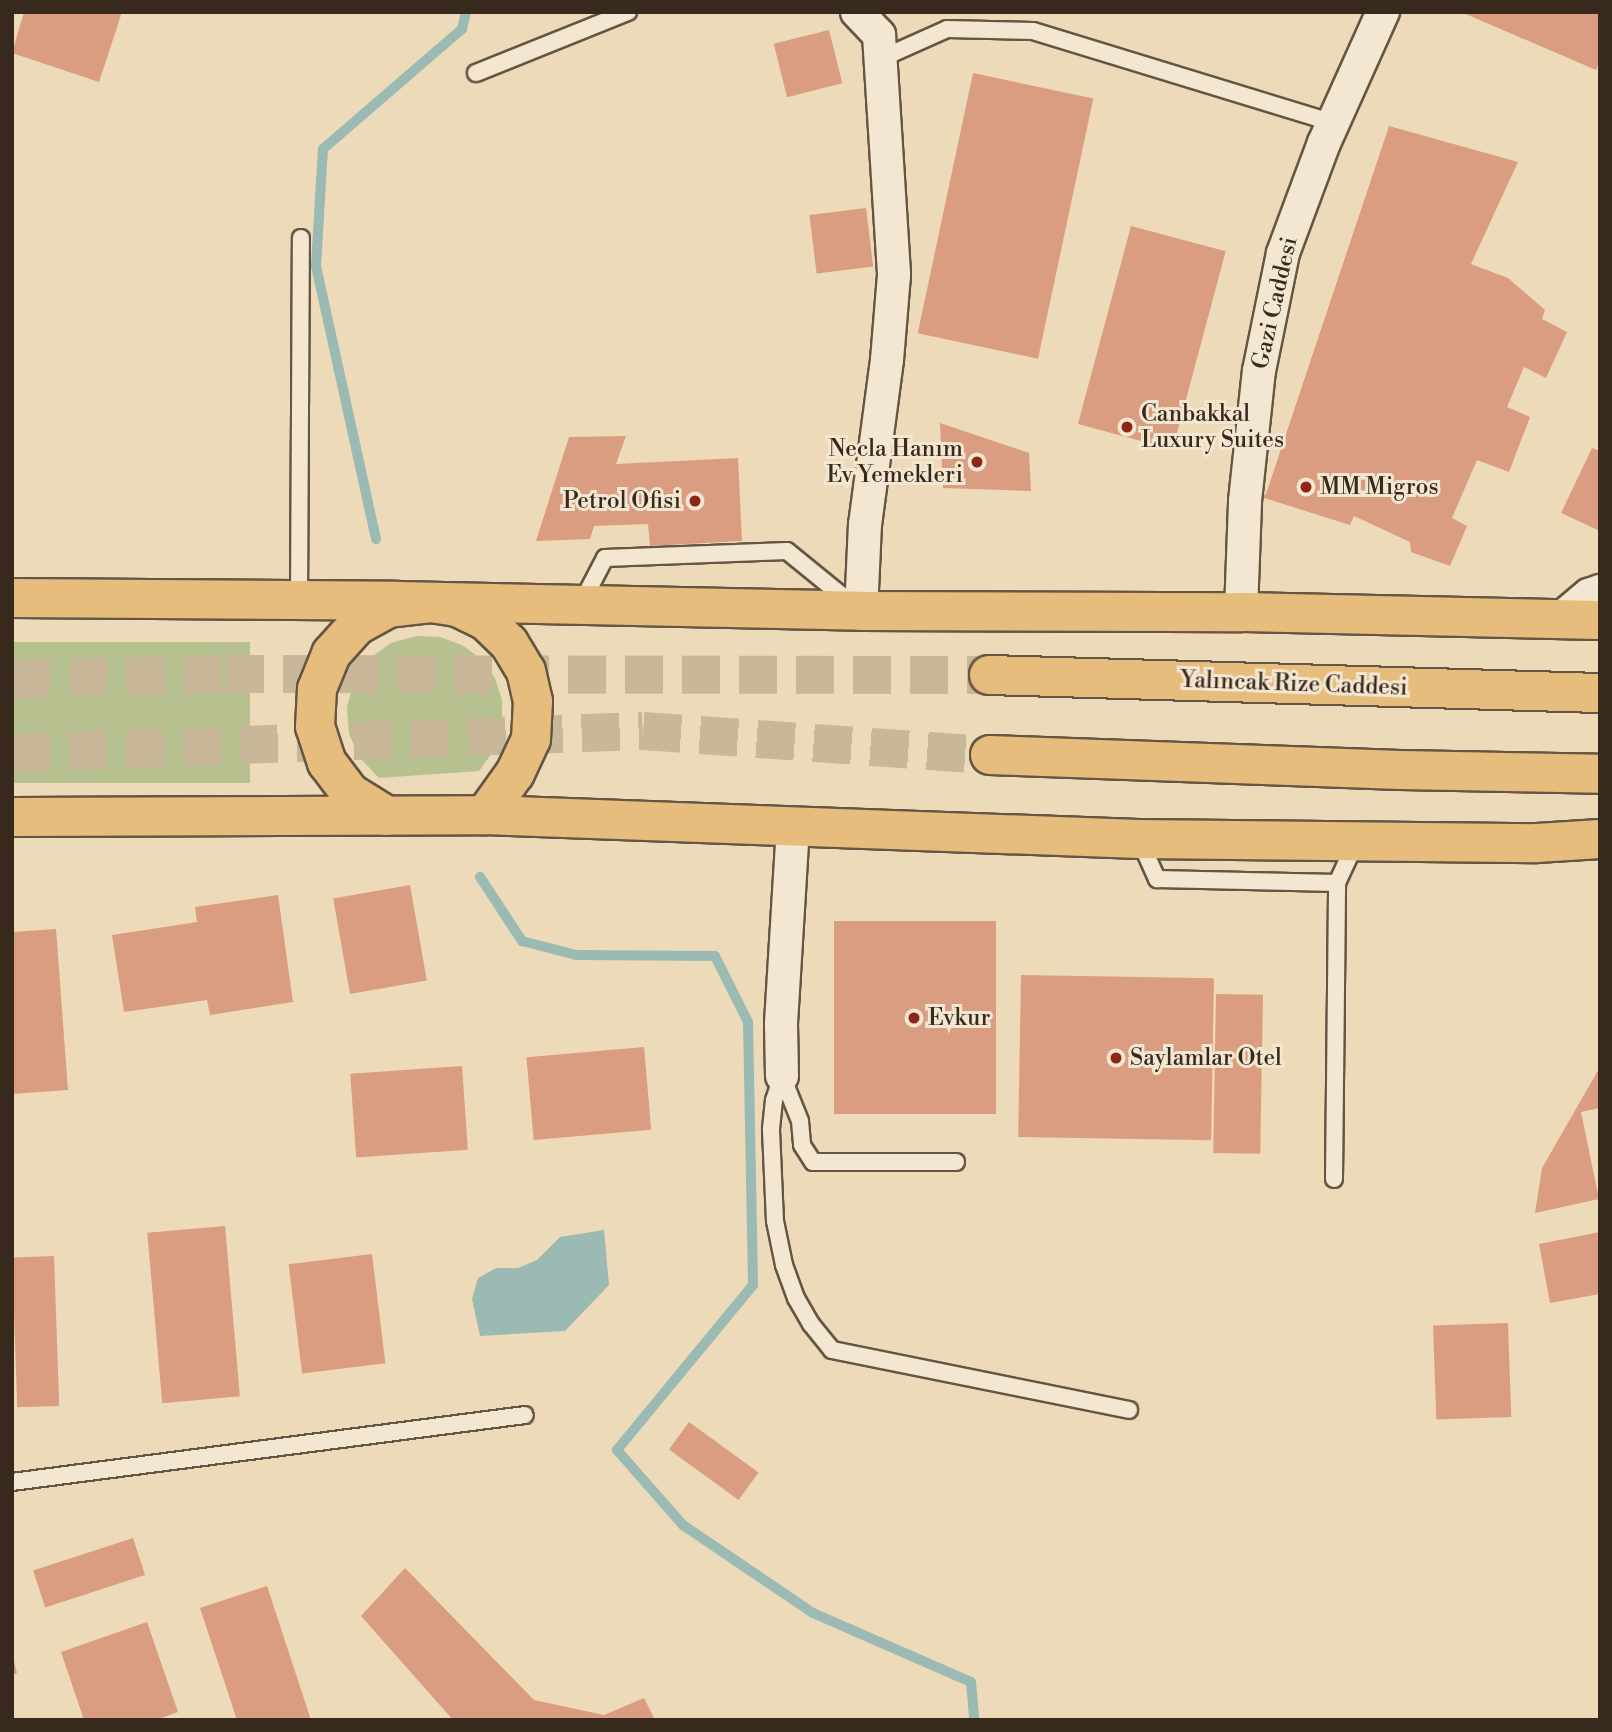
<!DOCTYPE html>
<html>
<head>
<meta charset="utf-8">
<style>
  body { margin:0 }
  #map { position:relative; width:1612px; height:1732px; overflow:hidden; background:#eddab8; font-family:"Libre Bodoni",serif }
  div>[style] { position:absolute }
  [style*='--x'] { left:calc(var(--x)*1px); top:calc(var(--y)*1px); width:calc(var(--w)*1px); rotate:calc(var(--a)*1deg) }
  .green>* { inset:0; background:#b7c08f; transform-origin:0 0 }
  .water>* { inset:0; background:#9abab3 }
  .stream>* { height:10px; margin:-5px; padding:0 5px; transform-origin:5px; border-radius:5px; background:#9abab3 }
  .building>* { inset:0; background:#db9d82; transform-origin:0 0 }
  .trunk-tunnel>* { height:38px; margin-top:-19px; transform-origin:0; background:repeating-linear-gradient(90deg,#c9b799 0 38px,transparent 0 57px) }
  .roads { filter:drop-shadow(2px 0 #655544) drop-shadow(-2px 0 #655544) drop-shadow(0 2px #655544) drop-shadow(0 -2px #655544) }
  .service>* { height:16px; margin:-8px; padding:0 8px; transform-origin:8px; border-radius:8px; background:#f3e7d1 }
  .minor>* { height:32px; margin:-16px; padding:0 16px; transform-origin:16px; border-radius:16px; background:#f3e7d1 }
  .trunk>* { height:38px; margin:-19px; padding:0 19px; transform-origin:19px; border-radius:19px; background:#e6bd7c }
  .dots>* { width:19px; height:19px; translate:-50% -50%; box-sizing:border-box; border:4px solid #f3e7d1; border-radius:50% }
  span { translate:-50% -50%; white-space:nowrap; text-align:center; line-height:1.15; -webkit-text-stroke:6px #f3e7d1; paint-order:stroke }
  .street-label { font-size:23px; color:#38291d }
  .poi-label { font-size:23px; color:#38291d }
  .left { translate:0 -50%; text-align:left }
  .right { translate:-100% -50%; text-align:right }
  .frame { position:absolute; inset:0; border:14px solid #38291d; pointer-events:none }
</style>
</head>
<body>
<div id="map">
  <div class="green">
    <i style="clip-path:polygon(417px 636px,440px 637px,462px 645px,481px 659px,495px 678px,502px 700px,502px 724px,495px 749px,479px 771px,379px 778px,360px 758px,349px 734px,347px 707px,354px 681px,369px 659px,391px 643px)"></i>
    <i style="left:250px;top:642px;width:141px;height:238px;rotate:90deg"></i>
  </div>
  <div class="water">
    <i style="clip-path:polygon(604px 1230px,609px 1285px,565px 1331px,480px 1336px,472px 1299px,478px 1278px,496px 1268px,518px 1268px,537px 1260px,560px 1237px)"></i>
  </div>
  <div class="stream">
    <i style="--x:376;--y:539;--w:280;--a:-102.4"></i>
    <i style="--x:316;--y:266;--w:117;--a:-86.6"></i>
    <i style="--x:323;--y:149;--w:184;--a:-40.8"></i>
    <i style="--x:462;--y:29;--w:17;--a:-77"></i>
    <i style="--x:480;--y:877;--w:77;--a:56.7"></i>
    <i style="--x:522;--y:941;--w:56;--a:14.5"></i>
    <i style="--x:576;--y:955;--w:139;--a:0.4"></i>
    <i style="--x:715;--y:956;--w:74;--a:63.4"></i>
    <i style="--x:748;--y:1022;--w:263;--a:88.9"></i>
    <i style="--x:753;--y:1285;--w:214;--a:129.5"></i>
    <i style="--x:617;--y:1450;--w:100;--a:48.7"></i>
    <i style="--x:683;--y:1525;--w:157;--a:34.1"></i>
    <i style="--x:813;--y:1613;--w:172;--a:23.6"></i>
    <i style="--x:971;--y:1682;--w:38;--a:85"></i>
  </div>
  <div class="building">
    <i style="clip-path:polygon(24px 12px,122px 12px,99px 82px,12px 53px)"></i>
    <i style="clip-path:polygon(1461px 12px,1600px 12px,1600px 61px,1596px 70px)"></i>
    <i style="left:829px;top:30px;width:55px;height:57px;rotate:76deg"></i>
    <i style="left:973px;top:73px;width:123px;height:266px;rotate:12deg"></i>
    <i style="clip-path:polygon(1389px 126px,1518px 162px,1471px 264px,1508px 278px,1545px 310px,1542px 319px,1567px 332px,1546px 378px,1524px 367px,1507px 407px,1530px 417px,1509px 472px,1477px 460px,1452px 518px,1467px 526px,1450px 566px,1411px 552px,1410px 542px,1354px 516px,1350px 525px,1261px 497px,1266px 494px)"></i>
    <i style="left:866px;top:208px;width:59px;height:57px;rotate:83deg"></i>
    <i style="left:1131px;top:226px;width:98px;height:205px;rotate:15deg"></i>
    <i style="clip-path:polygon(940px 423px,1029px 453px,1031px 491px,943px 488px)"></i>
    <i style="clip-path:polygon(626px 436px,616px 464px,738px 458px,742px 541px,650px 546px,648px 524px,594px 526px,590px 539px,536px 541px,569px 437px)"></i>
    <i style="clip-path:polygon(1592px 448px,1600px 451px,1600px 531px,1561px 513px)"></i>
    <i style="left:410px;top:885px;width:97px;height:78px;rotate:80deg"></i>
    <i style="clip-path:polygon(278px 895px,293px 1002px,210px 1015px,207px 1000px,124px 1012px,112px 935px,197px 922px,195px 907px)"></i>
    <i style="left:834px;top:921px;width:162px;height:193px"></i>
    <i style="clip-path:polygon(56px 929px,68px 1090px,12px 1094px,12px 932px)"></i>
    <i style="left:1021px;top:975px;width:193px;height:162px;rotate:1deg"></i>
    <i style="left:1216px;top:994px;width:47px;height:159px;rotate:1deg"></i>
    <i style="left:644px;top:1047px;width:83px;height:118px;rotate:85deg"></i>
    <i style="left:462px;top:1066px;width:84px;height:112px;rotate:86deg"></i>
    <i style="clip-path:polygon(1600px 1067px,1600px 1108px,1581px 1112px,1599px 1199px,1535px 1213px,1542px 1168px)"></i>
    <i style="left:225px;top:1226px;width:171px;height:78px;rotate:85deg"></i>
    <i style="clip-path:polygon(1600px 1232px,1600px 1294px,1550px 1303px,1539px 1244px)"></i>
    <i style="left:372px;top:1254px;width:110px;height:84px;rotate:83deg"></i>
    <i style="left:54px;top:1256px;width:150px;height:42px;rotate:88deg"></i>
    <i style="left:1508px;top:1323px;width:94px;height:75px;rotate:88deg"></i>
    <i style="left:689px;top:1422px;width:86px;height:34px;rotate:36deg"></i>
    <i style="left:133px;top:1538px;width:39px;height:105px;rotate:72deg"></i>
    <i style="clip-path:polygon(405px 1568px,534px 1700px,604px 1715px,644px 1698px,655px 1720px,453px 1720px,361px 1616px)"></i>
    <i style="clip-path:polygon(267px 1586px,311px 1720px,237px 1720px,200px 1608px)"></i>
    <i style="clip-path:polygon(147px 1622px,178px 1712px,156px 1720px,84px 1720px,61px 1652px)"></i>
    <i style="clip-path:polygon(13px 1657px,17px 1673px,12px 1675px,12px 1658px)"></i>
  </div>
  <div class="trunk-tunnel">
    <i style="--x:12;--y:679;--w:214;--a:-1.3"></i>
    <i style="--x:226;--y:674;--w:763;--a:0.08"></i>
    <i style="--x:12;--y:753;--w:631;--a:-2"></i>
    <i style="--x:643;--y:731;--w:348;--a:4"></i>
  </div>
  <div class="roads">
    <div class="service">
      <i style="--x:880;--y:59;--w:73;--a:-24.1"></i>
      <i style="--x:947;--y:29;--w:86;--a:1.3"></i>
      <i style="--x:1033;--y:31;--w:314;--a:17"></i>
      <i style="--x:476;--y:73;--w:164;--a:-21.9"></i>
      <i style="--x:299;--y:602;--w:364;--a:-89.7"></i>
      <i style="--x:581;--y:604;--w:52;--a:-62.4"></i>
      <i style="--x:605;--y:558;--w:182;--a:-2.2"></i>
      <i style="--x:787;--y:551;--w:82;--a:39.1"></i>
      <i style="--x:1140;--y:841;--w:42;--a:65.9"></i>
      <i style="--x:1157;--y:879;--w:180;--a:1.3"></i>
      <i style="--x:782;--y:1076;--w:25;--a:108"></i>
      <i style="--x:774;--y:1100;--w:30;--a:96"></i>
      <i style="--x:771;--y:1130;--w:91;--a:87.5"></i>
      <i style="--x:775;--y:1221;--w:45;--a:78.4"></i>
      <i style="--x:784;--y:1265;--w:35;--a:70"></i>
      <i style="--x:796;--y:1298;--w:30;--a:60"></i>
      <i style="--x:811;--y:1324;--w:33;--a:51"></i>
      <i style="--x:832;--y:1350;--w:303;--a:11.4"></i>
      <i style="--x:782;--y:1076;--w:48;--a:68.2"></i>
      <i style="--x:800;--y:1121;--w:24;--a:85"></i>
      <i style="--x:802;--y:1145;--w:20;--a:57"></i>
      <i style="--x:813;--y:1162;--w:143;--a:0"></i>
      <i style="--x:1334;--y:1179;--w:296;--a:-89.4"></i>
      <i style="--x:1337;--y:883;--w:45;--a:-65.1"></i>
      <i style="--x:12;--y:1482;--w:517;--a:-7.44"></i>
    </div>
    <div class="minor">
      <i style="--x:857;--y:12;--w:32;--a:46"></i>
      <i style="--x:879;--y:35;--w:240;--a:86.4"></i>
      <i style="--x:894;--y:275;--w:85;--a:94.7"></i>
      <i style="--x:887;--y:360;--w:165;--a:97.6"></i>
      <i style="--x:865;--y:524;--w:87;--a:92.6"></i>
      <i style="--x:1241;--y:612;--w:111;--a:-87.9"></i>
      <i style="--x:1245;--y:501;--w:131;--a:-83.9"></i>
      <i style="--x:1259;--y:371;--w:120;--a:-78.5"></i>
      <i style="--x:1283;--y:253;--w:117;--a:-69.6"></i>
      <i style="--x:1324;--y:143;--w:144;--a:-65.8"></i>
      <i style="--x:1560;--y:619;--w:38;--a:-40"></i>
      <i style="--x:1589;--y:595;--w:12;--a:-20"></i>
      <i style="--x:782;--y:1076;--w:53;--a:-91.1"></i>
      <i style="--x:781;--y:1023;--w:197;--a:-86.5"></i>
    </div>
    <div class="trunk">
      <i style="--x:12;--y:598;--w:386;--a:0.4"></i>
      <i style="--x:398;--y:601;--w:463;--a:1.2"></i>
      <i style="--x:861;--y:611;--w:380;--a:0.2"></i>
      <i style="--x:1241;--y:612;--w:359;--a:1.3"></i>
      <i style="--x:989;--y:675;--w:611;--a:1.69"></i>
      <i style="--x:990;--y:755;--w:410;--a:2.1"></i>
      <i style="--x:1400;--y:770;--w:200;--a:1.1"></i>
      <i style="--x:387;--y:816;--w:44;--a:-148.1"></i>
      <i style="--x:350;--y:793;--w:38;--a:-127"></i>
      <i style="--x:327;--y:763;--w:38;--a:-108"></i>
      <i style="--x:315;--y:727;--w:38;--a:-87"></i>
      <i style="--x:317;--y:689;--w:38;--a:-68"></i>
      <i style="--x:331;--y:654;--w:38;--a:-48"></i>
      <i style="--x:356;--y:626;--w:38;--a:-29"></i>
      <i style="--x:389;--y:608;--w:42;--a:-6.8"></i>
      <i style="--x:431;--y:603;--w:26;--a:9"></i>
      <i style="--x:457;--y:607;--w:32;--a:26"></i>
      <i style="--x:486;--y:621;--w:32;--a:44"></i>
      <i style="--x:509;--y:643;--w:33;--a:59"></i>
      <i style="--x:526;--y:671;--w:31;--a:77"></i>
      <i style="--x:533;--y:701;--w:38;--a:93"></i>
      <i style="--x:531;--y:739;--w:38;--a:115"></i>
      <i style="--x:515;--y:773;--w:52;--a:125.5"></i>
      <i style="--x:12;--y:817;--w:473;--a:-0.2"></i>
      <i style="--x:485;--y:815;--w:654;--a:2.1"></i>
      <i style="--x:1139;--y:839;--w:398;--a:0.6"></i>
      <i style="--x:1537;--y:843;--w:63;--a:-3.6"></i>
    </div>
  </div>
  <div class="dots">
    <i style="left:1127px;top:427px;background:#8f2418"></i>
    <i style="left:977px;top:462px;background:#8f2418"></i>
    <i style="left:1306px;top:487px;background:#8f2418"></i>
    <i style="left:695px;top:501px;background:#8f2418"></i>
    <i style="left:914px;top:1018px;background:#8f2418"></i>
    <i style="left:1116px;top:1058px;background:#8f2418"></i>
  </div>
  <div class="street-label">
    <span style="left:1275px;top:303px;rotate:-77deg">Gazi Caddesi</span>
    <span style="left:1294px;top:684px;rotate:2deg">Yalıncak Rize Caddesi</span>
  </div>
  <div class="poi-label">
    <span class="left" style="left:1141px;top:427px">Canbakkal<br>Luxury Suites</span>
    <span class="right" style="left:963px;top:462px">Necla Hanım<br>Ev Yemekleri</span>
    <span class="left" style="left:1320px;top:487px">MM Migros</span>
    <span class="right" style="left:681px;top:501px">Petrol Ofisi</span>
    <span class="left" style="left:928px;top:1018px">Evkur</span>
    <span class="left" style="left:1130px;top:1058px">Saylamlar Otel</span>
  </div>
  <div class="frame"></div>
</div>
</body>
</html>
